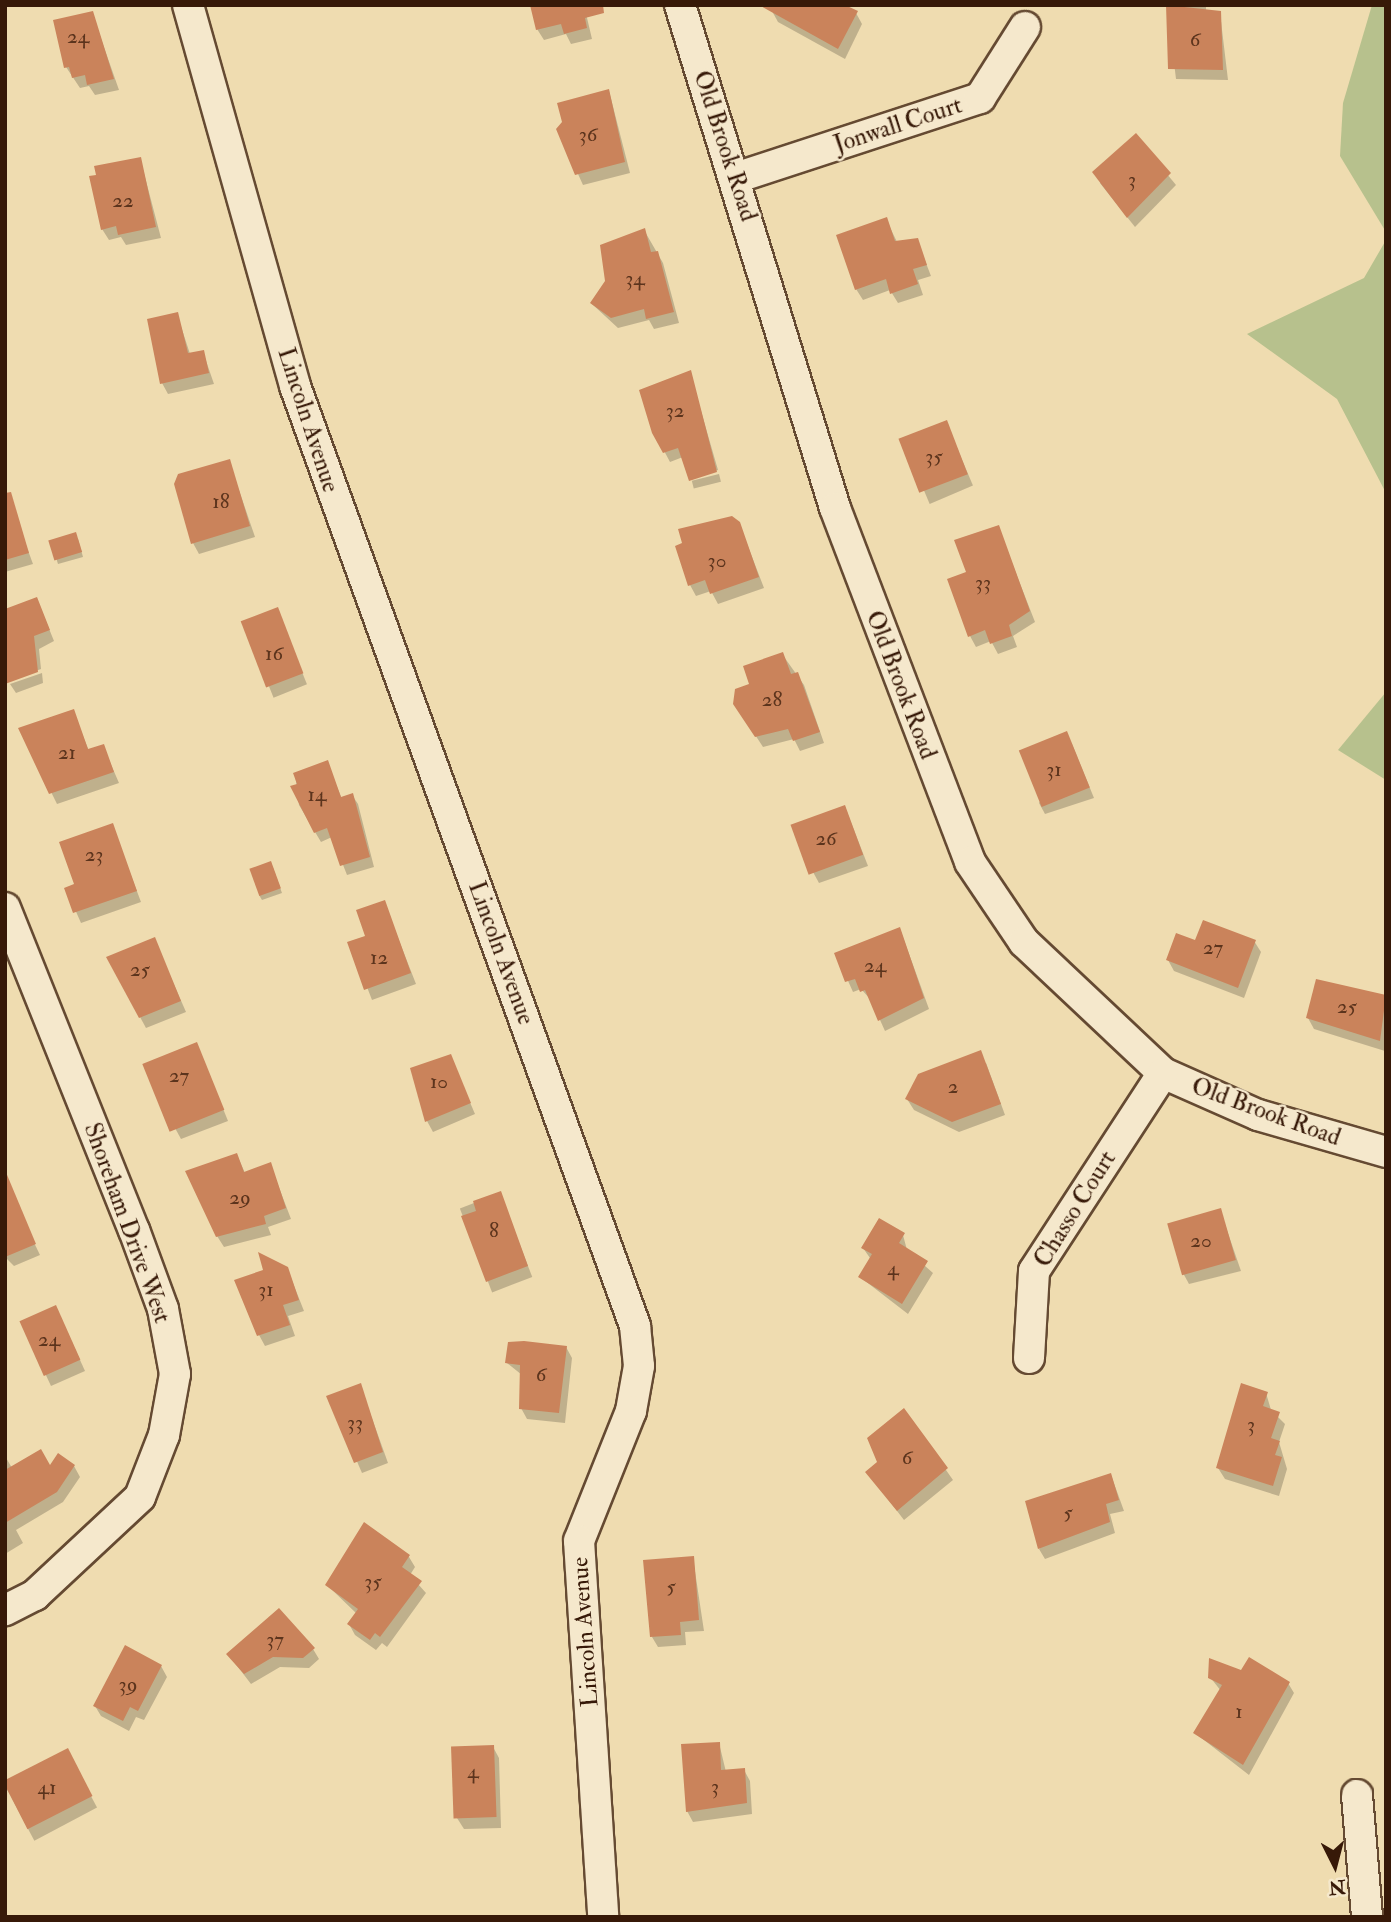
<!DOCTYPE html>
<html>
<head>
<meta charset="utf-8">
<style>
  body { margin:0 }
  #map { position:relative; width:1391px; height:1922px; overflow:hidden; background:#efdcb0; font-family:"IM FELL Double Pica",serif }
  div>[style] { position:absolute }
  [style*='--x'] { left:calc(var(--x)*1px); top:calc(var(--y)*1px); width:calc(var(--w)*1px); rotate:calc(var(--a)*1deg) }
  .green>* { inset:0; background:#b7c18d }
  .shadow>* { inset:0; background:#0003; transform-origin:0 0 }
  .building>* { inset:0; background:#ca835b; transform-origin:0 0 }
  .roads { filter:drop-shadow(2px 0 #654a32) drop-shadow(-2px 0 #654a32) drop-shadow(0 2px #654a32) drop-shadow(0 -2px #654a32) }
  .minor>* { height:30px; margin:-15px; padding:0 15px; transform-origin:15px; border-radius:15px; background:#f5e8cc }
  span { translate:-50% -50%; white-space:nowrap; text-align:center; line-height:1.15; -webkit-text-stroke:5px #f5e8cc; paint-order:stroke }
  .number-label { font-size:21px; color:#5c341d }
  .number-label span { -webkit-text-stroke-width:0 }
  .street-label { font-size:24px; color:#371908 }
  .frame { position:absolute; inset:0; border:7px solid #371908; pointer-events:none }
  .north { position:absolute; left:1300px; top:1831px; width:70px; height:70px; -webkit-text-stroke:5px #f5e8cc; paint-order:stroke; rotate:174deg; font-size:19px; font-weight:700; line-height:28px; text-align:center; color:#371908 }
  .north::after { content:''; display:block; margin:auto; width:24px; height:32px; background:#371908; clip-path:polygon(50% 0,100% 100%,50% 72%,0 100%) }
</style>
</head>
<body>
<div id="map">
  <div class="green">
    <i style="clip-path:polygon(1372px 5px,1386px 5px,1386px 232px,1340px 156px,1343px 103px)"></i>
    <i style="clip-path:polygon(1386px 240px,1386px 493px,1337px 399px,1247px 334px,1364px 278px)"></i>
    <i style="clip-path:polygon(1386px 692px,1386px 780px,1338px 750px)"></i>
  </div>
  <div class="shadow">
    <i style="clip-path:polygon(584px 5px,592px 39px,571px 44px,566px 34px,544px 40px,537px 29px)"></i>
    <i style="clip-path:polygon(1167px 5px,1206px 5px,1206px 14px,1220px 13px,1228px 80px,1176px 79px)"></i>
    <i style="clip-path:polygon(772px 11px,856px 13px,862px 24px,845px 59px,778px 22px)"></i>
    <i style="clip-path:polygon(92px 13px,119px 90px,95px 95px,89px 86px,80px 88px,66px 67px)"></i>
    <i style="clip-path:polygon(609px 91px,630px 173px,583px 185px,558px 130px)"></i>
    <i style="clip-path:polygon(1135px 135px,1176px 185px,1135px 227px,1100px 183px)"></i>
    <i style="clip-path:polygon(140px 158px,161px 238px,126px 245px,121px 237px,109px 240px,102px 229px)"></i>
    <i style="clip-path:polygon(886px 219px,897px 242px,917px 240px,931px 276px,918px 280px,923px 295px,898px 303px,890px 290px,863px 300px,856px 289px)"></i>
    <i style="clip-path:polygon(644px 230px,663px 263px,679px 323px,654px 329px,649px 320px,618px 328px,592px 304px)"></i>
    <i style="clip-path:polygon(177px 314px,190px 354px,203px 352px,214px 384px,168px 394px,162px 383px)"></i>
    <i style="clip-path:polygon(690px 373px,718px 470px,690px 479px,683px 457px,670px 462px,654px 432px)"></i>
    <i style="left:946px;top:422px;width:69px;height:47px;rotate:67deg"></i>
    <i style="clip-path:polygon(229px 461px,255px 537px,199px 554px,193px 543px)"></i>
    <i style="left:719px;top:474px;width:8px;height:28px;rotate:76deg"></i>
    <i style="clip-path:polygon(5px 488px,33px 564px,5px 572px)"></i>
    <i style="clip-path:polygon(739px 523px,764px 588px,718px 604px,711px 591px,696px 596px,690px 585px)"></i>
    <i style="clip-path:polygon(998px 527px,1035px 622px,1013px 636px,1017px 647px,998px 654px,991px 641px,976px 647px,970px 636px,968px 573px)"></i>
    <i style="clip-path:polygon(78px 539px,83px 557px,58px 564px,51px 541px)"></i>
    <i style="clip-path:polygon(37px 599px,54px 641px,39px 649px,41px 669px,9px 681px)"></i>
    <i style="left:277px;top:610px;width:80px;height:36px;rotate:68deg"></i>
    <i style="clip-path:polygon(782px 654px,804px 685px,824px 743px,800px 751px,794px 739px,763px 747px,735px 704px)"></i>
    <i style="clip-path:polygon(42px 673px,43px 683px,16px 693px,10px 684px)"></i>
    <i style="clip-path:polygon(73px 711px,89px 751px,103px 746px,119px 783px,57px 804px,20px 729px)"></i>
    <i style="clip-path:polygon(1072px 744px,1094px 798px,1045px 814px,1039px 803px)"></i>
    <i style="clip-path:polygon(327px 763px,342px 799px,352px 795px,358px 804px,374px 867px,347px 875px,332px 837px,321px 842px,299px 805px,295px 774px)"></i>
    <i style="clip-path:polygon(845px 807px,868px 866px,819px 883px,813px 872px)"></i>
    <i style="clip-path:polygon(112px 825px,141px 902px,81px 923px,66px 889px,76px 886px)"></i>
    <i style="clip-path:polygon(273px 868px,282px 893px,262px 900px,259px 895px)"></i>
    <i style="clip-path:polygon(384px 902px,416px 984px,372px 1000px,350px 943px,367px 937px)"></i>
    <i style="clip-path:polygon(900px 929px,929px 1009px,885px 1031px,871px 1000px,861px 989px,853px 992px,836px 954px)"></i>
    <i style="clip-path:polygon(154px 939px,186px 1012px,146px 1028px,108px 958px)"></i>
    <i style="clip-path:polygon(1254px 941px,1261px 952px,1244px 998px,1174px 971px,1168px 960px)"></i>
    <i style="clip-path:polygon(1386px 997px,1385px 1051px,1314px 1029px,1308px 1018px)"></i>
    <i style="clip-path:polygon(197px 1044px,228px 1121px,181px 1139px,175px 1128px)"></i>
    <i style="clip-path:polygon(450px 1056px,475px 1114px,433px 1132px,427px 1121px)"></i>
    <i style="clip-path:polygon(986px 1063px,1005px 1115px,959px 1132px,914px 1110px,907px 1099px)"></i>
    <i style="clip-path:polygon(237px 1155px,245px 1173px,270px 1164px,291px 1219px,268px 1227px,271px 1235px,224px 1247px,217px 1236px)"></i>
    <i style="clip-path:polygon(5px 1183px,40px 1255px,14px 1266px,5px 1257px)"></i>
    <i style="left:500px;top:1193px;width:90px;height:43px;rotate:69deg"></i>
    <i style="clip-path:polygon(1220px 1210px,1241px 1271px,1189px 1284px,1183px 1273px)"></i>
    <i style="clip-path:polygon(903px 1235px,907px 1250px,933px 1273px,908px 1314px,860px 1277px,870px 1258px,863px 1248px)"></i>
    <i style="clip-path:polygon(287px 1268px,304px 1311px,288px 1316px,295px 1336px,265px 1346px,259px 1335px)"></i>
    <i style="clip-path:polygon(61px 1318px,85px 1371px,51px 1386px,21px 1322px)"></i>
    <i style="clip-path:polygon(566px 1347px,572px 1358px,565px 1423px,527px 1419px,521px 1408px,522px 1375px,507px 1363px)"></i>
    <i style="clip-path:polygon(360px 1385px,388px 1463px,362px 1473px,329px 1397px)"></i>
    <i style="clip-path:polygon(1266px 1393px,1271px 1410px,1285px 1424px,1279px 1442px,1287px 1469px,1279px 1496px,1225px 1479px,1218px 1468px)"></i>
    <i style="clip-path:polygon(904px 1410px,953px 1480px,904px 1520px,867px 1472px,879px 1463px)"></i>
    <i style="clip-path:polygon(5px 1456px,12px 1468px,74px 1466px,80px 1477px,63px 1502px,16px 1530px,23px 1543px,5px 1554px)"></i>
    <i style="clip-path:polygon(1111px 1475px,1124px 1511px,1110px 1514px,1115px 1533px,1045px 1559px,1039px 1549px)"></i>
    <i style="clip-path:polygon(365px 1524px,409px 1557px,415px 1567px,410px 1575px,426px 1593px,387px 1647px,382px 1643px,376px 1650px,355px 1635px,349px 1624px,357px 1614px,327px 1585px)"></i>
    <i style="clip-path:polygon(693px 1558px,704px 1631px,685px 1632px,686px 1645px,658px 1647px,652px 1637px)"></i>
    <i style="clip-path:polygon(313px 1649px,319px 1659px,309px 1668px,280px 1667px,251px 1684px,228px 1654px)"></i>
    <i style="clip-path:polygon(161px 1666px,167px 1677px,144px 1720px,136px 1717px,129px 1731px,101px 1716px,95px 1706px)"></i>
    <i style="clip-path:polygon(1242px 1673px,1288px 1683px,1294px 1693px,1249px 1775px,1195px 1733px,1221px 1691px,1210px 1677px)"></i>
    <i style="clip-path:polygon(719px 1743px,726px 1772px,744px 1770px,750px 1781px,752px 1814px,693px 1822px,687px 1811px)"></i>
    <i style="clip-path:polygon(493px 1747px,499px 1758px,501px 1828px,464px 1829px,457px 1818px)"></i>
    <i style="left:67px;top:1751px;width:64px;height:71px;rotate:62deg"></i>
  </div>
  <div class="building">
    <i style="clip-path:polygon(530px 5px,603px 5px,604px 13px,585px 18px,587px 28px,564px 34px,561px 24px,536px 30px)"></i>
    <i style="clip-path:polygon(759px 5px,845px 5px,858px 11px,838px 49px)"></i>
    <i style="clip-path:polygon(1166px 5px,1221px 11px,1223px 70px,1168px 69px)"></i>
    <i style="clip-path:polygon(93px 11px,114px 79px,87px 85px,85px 75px,72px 78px,69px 67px,64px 68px,53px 20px)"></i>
    <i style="clip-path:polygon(609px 89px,625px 162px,575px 175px,556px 129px,562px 122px,557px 103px)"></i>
    <i style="clip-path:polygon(1136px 133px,1171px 173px,1127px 218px,1092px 172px)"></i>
    <i style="clip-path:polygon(141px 157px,156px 227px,118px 235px,116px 226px,101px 230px,89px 176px,96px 175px,94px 166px)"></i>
    <i style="clip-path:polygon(887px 217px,895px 241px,918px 238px,927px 265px,913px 269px,918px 284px,890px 294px,886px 279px,855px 290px,836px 235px)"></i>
    <i style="clip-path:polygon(645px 228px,651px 252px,658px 251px,674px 312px,646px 319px,644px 309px,611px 318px,590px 303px,605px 281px,600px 245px)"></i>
    <i style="clip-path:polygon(178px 312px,188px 353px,204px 350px,209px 373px,160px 384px,147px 319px)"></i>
    <i style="clip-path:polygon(691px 370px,717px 472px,689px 481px,678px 448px,663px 453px,652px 433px,639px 390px)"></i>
    <i style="left:947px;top:420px;width:58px;height:52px;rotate:69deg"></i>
    <i style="clip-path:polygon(230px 459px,250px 526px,191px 544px,174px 484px,178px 474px)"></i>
    <i style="clip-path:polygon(11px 492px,29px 553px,5px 560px,5px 493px)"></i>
    <i style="clip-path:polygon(732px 516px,740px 522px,759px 577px,710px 594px,705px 580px,688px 586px,675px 546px,682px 543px,678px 529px)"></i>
    <i style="clip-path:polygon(999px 525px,1030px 611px,1009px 625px,1012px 636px,990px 644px,985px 630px,968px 637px,947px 579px,966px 572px,954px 540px)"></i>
    <i style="left:76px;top:532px;width:21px;height:29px;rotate:73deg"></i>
    <i style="clip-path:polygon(37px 597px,50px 630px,34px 636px,38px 672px,5px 684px,5px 609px)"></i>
    <i style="left:278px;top:607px;width:71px;height:40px;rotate:69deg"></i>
    <i style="clip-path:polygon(783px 652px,791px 674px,798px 672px,820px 732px,793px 741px,788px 729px,755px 737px,733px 704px,735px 689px,749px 684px,743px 666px)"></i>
    <i style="clip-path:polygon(74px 709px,88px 749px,104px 744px,114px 772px,49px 794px,18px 728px)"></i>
    <i style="left:1067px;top:731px;width:61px;height:52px;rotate:68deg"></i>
    <i style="clip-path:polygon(328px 760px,341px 797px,353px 793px,370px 857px,340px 866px,327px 828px,314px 833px,290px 786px,297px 784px,293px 773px)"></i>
    <i style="left:845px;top:805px;width:53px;height:58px;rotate:70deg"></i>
    <i style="clip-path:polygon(113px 823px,137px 891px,73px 913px,64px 888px,74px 884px,59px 842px)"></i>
    <i style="left:271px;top:861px;width:29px;height:23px;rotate:70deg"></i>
    <i style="clip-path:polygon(385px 900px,411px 973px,364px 990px,347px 942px,365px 936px,356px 910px)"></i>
    <i style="clip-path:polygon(1203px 920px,1256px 940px,1238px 988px,1166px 960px,1176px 933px,1195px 940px)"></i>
    <i style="clip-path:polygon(900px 927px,924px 998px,878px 1021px,865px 990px,860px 992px,855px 979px,845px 982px,834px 953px)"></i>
    <i style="clip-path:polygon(155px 937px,181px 1001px,139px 1018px,106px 957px)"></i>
    <i style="clip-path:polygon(1316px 979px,1386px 995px,1380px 1041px,1306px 1018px)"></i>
    <i style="left:197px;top:1042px;width:73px;height:59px;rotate:68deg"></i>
    <i style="clip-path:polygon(981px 1050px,1001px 1104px,952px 1122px,905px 1099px,918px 1074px)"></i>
    <i style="clip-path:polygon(451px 1054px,471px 1103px,425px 1122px,410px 1068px)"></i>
    <i style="clip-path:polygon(237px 1153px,244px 1172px,271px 1162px,286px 1208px,264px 1216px,266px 1224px,216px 1237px,185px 1171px)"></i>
    <i style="clip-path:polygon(5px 1170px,36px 1244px,5px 1257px)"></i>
    <i style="clip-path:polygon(501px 1191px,528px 1266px,486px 1282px,461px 1216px,476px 1211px,473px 1201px)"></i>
    <i style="left:1221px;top:1208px;width:54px;height:56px;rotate:74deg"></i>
    <i style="clip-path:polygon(879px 1218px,905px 1233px,899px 1243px,928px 1261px,902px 1304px,858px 1277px,872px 1254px,861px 1248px)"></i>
    <i style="clip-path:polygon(258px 1252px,288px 1267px,299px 1300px,283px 1305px,290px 1325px,257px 1336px,234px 1280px,263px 1270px)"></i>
    <i style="left:56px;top:1305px;width:60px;height:40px;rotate:66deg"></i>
    <i style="clip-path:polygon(524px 1341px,567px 1346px,559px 1413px,519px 1409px,520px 1365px,505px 1363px,508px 1342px)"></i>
    <i style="clip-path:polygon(361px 1383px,383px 1452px,354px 1463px,326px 1396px)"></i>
    <i style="clip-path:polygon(1241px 1383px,1268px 1392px,1263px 1406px,1280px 1412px,1271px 1438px,1280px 1441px,1275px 1455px,1282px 1457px,1273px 1486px,1216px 1468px)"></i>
    <i style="clip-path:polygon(904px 1408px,948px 1468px,897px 1511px,865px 1472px,877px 1462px,867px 1438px)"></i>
    <i style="clip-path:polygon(41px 1449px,50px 1465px,58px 1453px,75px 1465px,57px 1492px,5px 1523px,5px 1470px)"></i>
    <i style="clip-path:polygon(1111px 1473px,1119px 1500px,1106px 1504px,1110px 1522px,1038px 1549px,1025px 1501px)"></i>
    <i style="clip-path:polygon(364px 1522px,410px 1555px,402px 1567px,422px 1581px,380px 1637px,375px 1633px,370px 1640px,347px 1624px,358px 1609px,325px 1585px)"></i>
    <i style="clip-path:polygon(694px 1556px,699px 1620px,680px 1622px,681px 1635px,650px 1637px,643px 1560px)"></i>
    <i style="clip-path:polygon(279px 1608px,315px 1648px,303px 1658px,273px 1657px,244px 1674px,226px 1654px)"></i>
    <i style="clip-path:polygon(125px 1645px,162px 1665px,138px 1711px,130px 1707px,123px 1721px,93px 1706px)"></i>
    <i style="clip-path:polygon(1249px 1657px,1290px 1682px,1243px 1765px,1193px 1733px,1222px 1685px,1208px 1678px,1209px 1658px,1241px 1670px)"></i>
    <i style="clip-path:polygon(720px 1742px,721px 1770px,745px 1768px,747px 1803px,686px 1812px,681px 1744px)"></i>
    <i style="left:494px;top:1745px;width:72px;height:43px;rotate:88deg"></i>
    <i style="left:68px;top:1748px;width:54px;height:73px;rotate:63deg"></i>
  </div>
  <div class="roads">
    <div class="minor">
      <i style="--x:188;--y:5;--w:396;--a:74.3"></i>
      <i style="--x:295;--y:386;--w:1000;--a:70.11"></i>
      <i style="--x:635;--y:1326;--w:40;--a:84.3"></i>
      <i style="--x:639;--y:1366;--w:46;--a:100.1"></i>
      <i style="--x:631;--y:1411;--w:140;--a:111.8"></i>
      <i style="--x:579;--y:1541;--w:377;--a:86.3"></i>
      <i style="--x:680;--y:5;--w:526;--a:72.87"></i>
      <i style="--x:835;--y:508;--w:379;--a:69.1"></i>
      <i style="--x:970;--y:862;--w:97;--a:56"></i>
      <i style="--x:1024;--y:942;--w:191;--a:43.3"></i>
      <i style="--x:1163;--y:1073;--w:104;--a:23.9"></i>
      <i style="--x:1258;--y:1115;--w:133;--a:16.1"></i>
      <i style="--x:735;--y:178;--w:258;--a:-18.1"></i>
      <i style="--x:980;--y:98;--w:84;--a:-57.6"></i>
      <i style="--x:5;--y:908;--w:347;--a:68.2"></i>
      <i style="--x:134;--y:1230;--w:84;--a:69.8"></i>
      <i style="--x:163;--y:1309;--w:66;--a:79.5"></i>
      <i style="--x:175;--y:1374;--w:62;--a:100.2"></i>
      <i style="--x:164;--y:1435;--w:66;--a:111.2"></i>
      <i style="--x:140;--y:1497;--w:144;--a:137"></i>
      <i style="--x:35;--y:1595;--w:34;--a:153"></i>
      <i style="--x:1029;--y:1358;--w:87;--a:-86.7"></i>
      <i style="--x:1034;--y:1271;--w:236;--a:-56.9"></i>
      <i style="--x:1357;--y:1795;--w:122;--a:85.3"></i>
    </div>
  </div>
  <div class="number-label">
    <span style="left:78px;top:37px">24</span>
    <span style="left:1195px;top:40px">6</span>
    <span style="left:588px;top:135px">36</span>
    <span style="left:1132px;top:180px">3</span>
    <span style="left:123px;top:201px">22</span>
    <span style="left:635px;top:279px">34</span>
    <span style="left:675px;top:411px">32</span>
    <span style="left:934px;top:457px">35</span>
    <span style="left:221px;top:502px">18</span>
    <span style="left:717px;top:561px">30</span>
    <span style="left:983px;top:583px">33</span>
    <span style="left:274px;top:654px">16</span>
    <span style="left:772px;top:700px">28</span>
    <span style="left:67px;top:753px">21</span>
    <span style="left:1054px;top:770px">31</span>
    <span style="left:317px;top:795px">14</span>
    <span style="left:826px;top:839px">26</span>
    <span style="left:94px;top:855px">23</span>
    <span style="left:1213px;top:948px">27</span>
    <span style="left:379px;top:958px">12</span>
    <span style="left:875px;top:966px">24</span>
    <span style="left:140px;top:970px">25</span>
    <span style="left:1347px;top:1007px">25</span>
    <span style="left:179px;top:1076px">27</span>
    <span style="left:439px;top:1082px">10</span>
    <span style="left:953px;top:1087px">2</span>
    <span style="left:240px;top:1198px">29</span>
    <span style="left:494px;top:1231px">8</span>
    <span style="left:1201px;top:1241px">20</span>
    <span style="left:893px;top:1269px">4</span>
    <span style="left:266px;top:1290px">31</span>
    <span style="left:49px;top:1340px">24</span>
    <span style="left:541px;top:1375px">6</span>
    <span style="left:355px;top:1423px">33</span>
    <span style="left:1251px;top:1425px">3</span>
    <span style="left:907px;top:1458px">6</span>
    <span style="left:1068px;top:1513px">5</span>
    <span style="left:373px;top:1582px">35</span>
    <span style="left:671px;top:1587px">5</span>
    <span style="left:275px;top:1640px">37</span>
    <span style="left:128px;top:1685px">39</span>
    <span style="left:1239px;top:1712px">1</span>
    <span style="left:473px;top:1772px">4</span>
    <span style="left:715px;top:1787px">3</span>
    <span style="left:47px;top:1788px">41</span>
  </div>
  <div class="street-label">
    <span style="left:898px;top:125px;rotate:-18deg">Jonwall Court</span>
    <span style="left:725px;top:146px;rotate:72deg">Old Brook Road</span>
    <span style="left:308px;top:420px;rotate:72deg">Lincoln Avenue</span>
    <span style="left:901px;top:685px;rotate:69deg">Old Brook Road</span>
    <span style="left:501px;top:953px;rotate:70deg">Lincoln Avenue</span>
    <span style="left:1266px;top:1112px;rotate:20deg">Old Brook Road</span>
    <span style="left:1075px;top:1209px;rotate:-58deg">Chasso Court</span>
    <span style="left:127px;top:1223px;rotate:70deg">Shoreham Drive West</span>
    <span style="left:585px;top:1632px;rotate:-94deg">Lincoln Avenue</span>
  </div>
  <div class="frame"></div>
  <div class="north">N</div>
</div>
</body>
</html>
